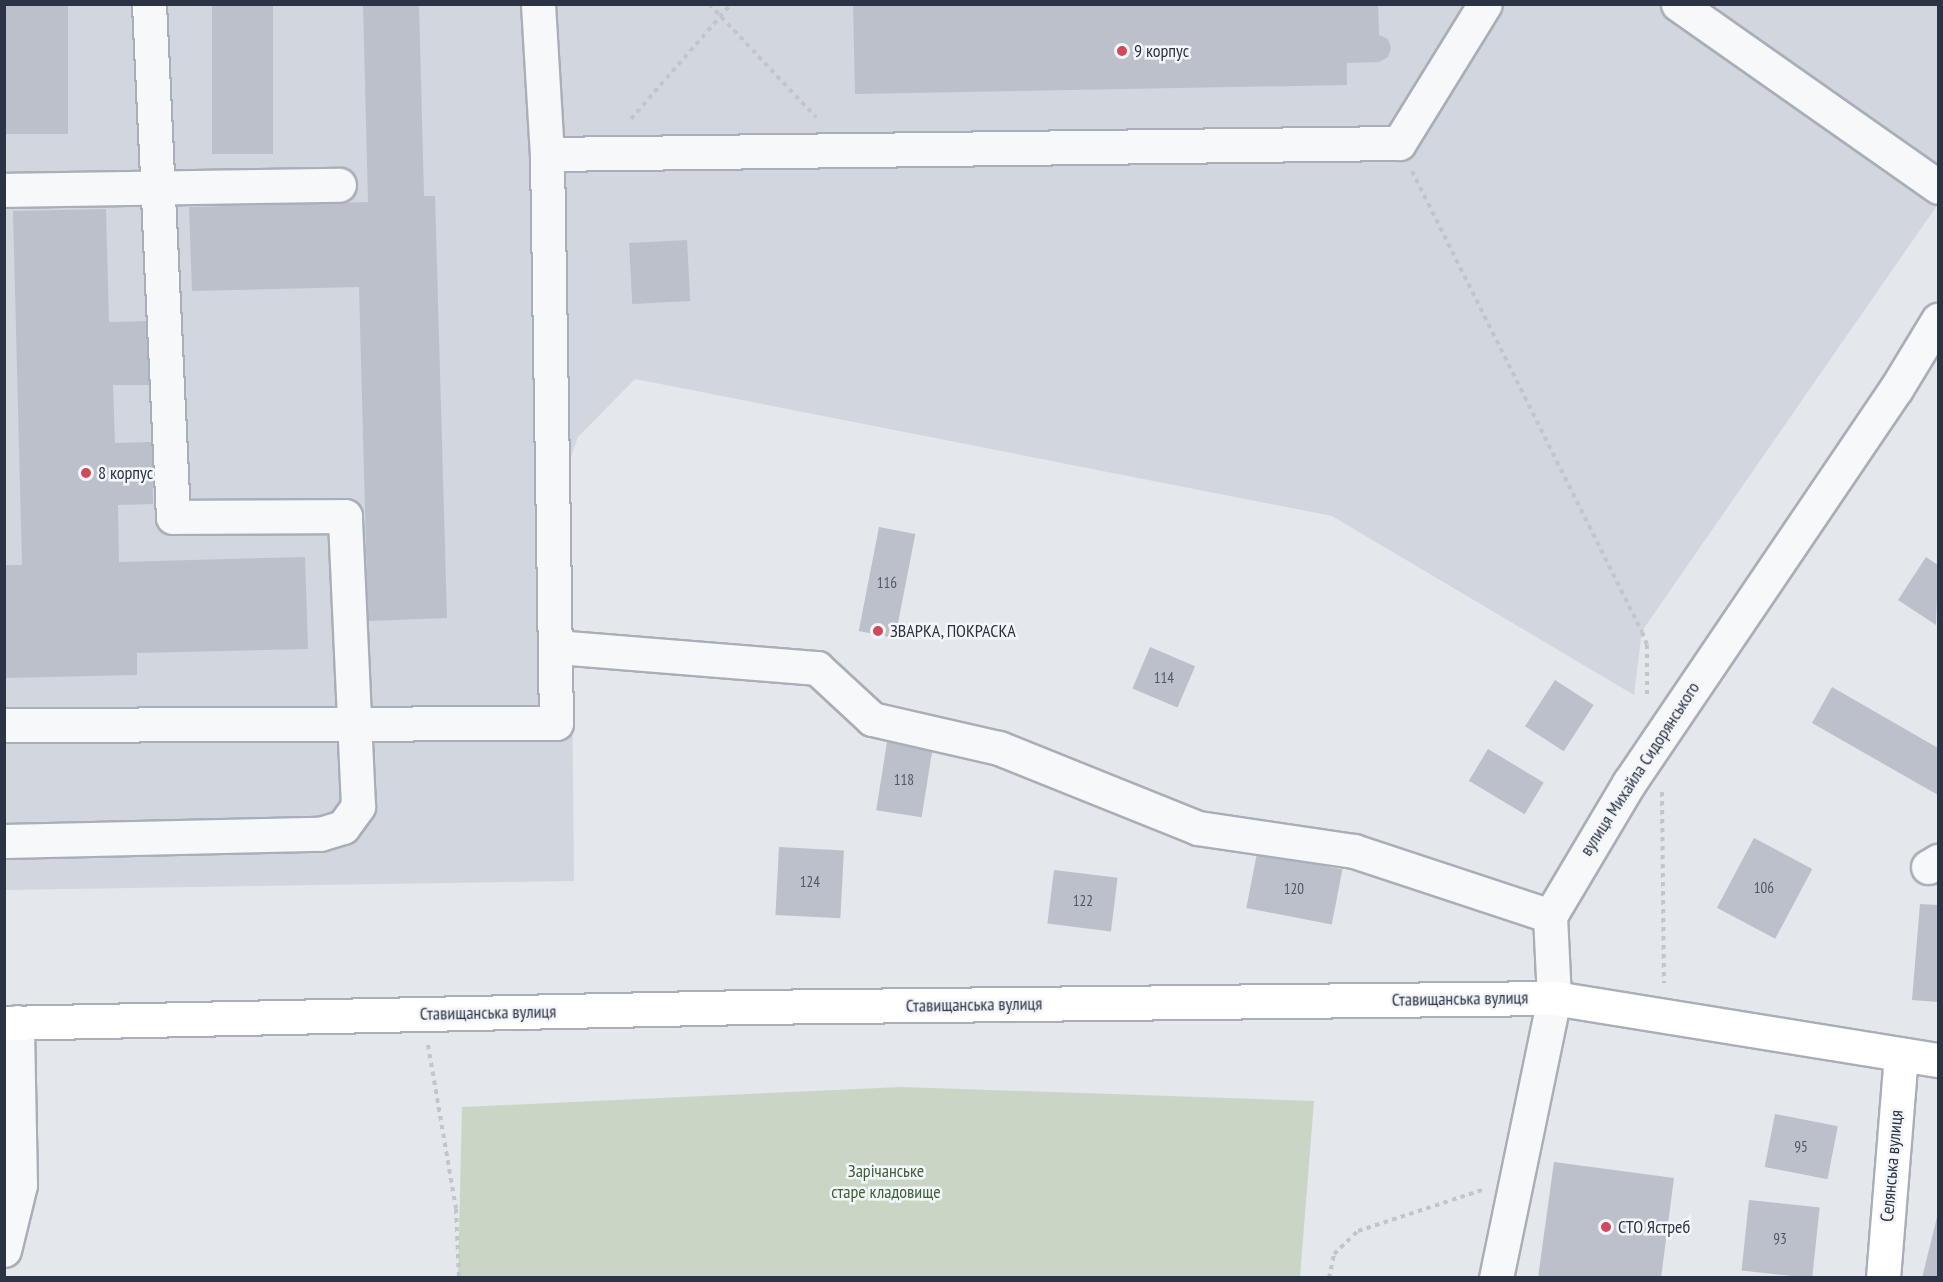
<!DOCTYPE html>
<html>
<head>
<meta charset="utf-8">
<style>
  body { margin:0 }
  #map { position:relative; width:1943px; height:1282px; overflow:hidden; background:#e4e7ec; font-family:"PT Sans Narrow",sans-serif }
  div>[style] { position:absolute }
  [style*='--x'] { left:calc(var(--x)*1px); top:calc(var(--y)*1px); width:calc(var(--w)*1px); rotate:calc(var(--a)*1deg) }
  .built>* { inset:0; background:#d2d6de }
  .green>* { inset:0; background:#c9d6c5 }
  .building>* { inset:0; background:#bbc0ca; transform-origin:0 0 }
  .path>* { height:4px; margin-top:-2px; transform-origin:0; background:repeating-linear-gradient(90deg,#c2c5cb 0 4.5px,transparent 0 9px) }
  .roads { filter:drop-shadow(2px 0 #a9aeb7) drop-shadow(-2px 0 #a9aeb7) drop-shadow(0 2px #a9aeb7) drop-shadow(0 -2px #a9aeb7) }
  .minor>* { height:33px; margin:-16.5px; padding:0 16.5px; transform-origin:16.5px; border-radius:16.5px; background:#f7f8fa }
  .major>* { height:33px; margin:-16.5px; padding:0 16.5px; transform-origin:16.5px; border-radius:16.5px; background:#fff }
  .dots>* { width:16px; height:16px; translate:-50% -50%; box-sizing:border-box; border:3px solid #f4f6f9; border-radius:50% }
  span { translate:-50% -50%; white-space:nowrap; text-align:center; line-height:1.15; -webkit-text-stroke:5px #f4f6f9; paint-order:stroke }
  .number-label { font-size:15px; color:#4f5766 }
  .number-label span { -webkit-text-stroke-width:0 }
  .poi-label { font-size:18px; color:#2b3445 }
  .left { translate:0 -50%; text-align:left }
  .street-label { font-size:18px; color:#2b3445 }
  .park-label { font-size:18px; color:#3f6138 }
  .frame { position:absolute; inset:0; border:6px solid #2b3445; pointer-events:none }
</style>
</head>
<body>
<div id="map">
  <div class="built">
    <i style="clip-path:polygon(4px 5px,1938px 5px,1938px 204px,1642px 631px,1634px 695px,1332px 516px,635px 379px,578px 437px,570px 459px,574px 881px,5px 890px)"></i>
  </div>
  <div class="green">
    <i style="clip-path:polygon(902px 1087px,1314px 1101px,1300px 1277px,458px 1277px,462px 1107px)"></i>
  </div>
  <div class="building">
    <i style="left:4px;top:4px;width:64px;height:130px"></i>
    <i style="left:212px;top:4px;width:61px;height:150px"></i>
    <i style="clip-path:polygon(363px 4px,419px 4px,424px 196px,435px 196px,447px 618px,368px 621px,359px 287px,192px 291px,189px 207px,368px 202px)"></i>
    <i style="clip-path:polygon(853px 4px,1378px 4px,1379px 35px,1388px 39px,1391px 48px,1388px 57px,1379px 62px,1347px 63px,1347px 85px,855px 94px)"></i>
    <i style="clip-path:polygon(106px 209px,109px 322px,149px 321px,150px 385px,113px 385px,115px 443px,152px 442px,153px 504px,118px 505px,119px 562px,305px 557px,308px 649px,137px 653px,137px 675px,4px 678px,4px 565px,22px 565px,13px 211px)"></i>
    <i style="left:687px;top:240px;width:61px;height:58px;rotate:87deg"></i>
    <i style="left:879px;top:527px;width:37px;height:106px;rotate:11deg"></i>
    <i style="clip-path:polygon(1926px 557px,1938px 565px,1936px 625px,1898px 600px)"></i>
    <i style="left:1150px;top:647px;width:49px;height:45px;rotate:23deg"></i>
    <i style="left:1555px;top:680px;width:46px;height:55px;rotate:33deg"></i>
    <i style="clip-path:polygon(1832px 687px,1938px 748px,1938px 795px,1812px 723px)"></i>
    <i style="left:887px;top:742px;width:46px;height:69px;rotate:9deg"></i>
    <i style="left:1488px;top:749px;width:65px;height:37px;rotate:31deg"></i>
    <i style="left:1754px;top:838px;width:66px;height:79px;rotate:28deg"></i>
    <i style="left:779px;top:847px;width:65px;height:68px;rotate:3deg"></i>
    <i style="left:1257px;top:853px;width:87px;height:56px;rotate:11deg"></i>
    <i style="left:1054px;top:870px;width:64px;height:54px;rotate:7deg"></i>
    <i style="clip-path:polygon(1920px 904px,1938px 905px,1938px 1002px,1912px 1000px)"></i>
    <i style="left:1775px;top:1114px;width:64px;height:54px;rotate:11deg"></i>
    <i style="clip-path:polygon(1554px 1162px,1674px 1178px,1661px 1278px,1538px 1278px)"></i>
    <i style="left:1749px;top:1200px;width:71px;height:71px;rotate:6deg"></i>
    <i style="clip-path:polygon(1938px 1213px,1938px 1278px,1922px 1278px)"></i>
  </div>
  <div class="path">
    <i style="--x:709;--y:4;--w:156;--a:46.6"></i>
    <i style="--x:631;--y:119;--w:152;--a:-49"></i>
    <i style="--x:1412;--y:171;--w:515;--a:63.48"></i>
    <i style="--x:1642;--y:632;--w:14;--a:69"></i>
    <i style="--x:1647;--y:645;--w:54;--a:90"></i>
    <i style="--x:1662;--y:792;--w:191;--a:89.4"></i>
    <i style="--x:428;--y:1045;--w:166;--a:80.3"></i>
    <i style="--x:456;--y:1209;--w:69;--a:87.5"></i>
    <i style="--x:1329;--y:1278;--w:25;--a:-78"></i>
    <i style="--x:1334;--y:1254;--w:33;--a:-44"></i>
    <i style="--x:1358;--y:1231;--w:131;--a:-18.3"></i>
  </div>
  <div class="roads">
    <div class="minor">
      <i style="--x:538;--y:4;--w:150;--a:86.6"></i>
      <i style="--x:547;--y:154;--w:852;--a:-0.74"></i>
      <i style="--x:1399;--y:143;--w:163;--a:-58.3"></i>
      <i style="--x:1678;--y:4;--w:318;--a:35.1"></i>
      <i style="--x:4;--y:190;--w:335;--a:-0.9"></i>
      <i style="--x:556;--y:647;--w:262;--a:4.6"></i>
      <i style="--x:817;--y:668;--w:75;--a:42.8"></i>
      <i style="--x:872;--y:719;--w:130;--a:12.9"></i>
      <i style="--x:999;--y:748;--w:214;--a:21.9"></i>
      <i style="--x:1198;--y:828;--w:158;--a:8.4"></i>
      <i style="--x:1354;--y:851;--w:206;--a:18.3"></i>
      <i style="--x:4;--y:725;--w:552;--a:-0.21"></i>
      <i style="--x:556;--y:723;--w:569;--a:-90.91"></i>
      <i style="--x:4;--y:841;--w:316;--a:-1.3"></i>
      <i style="--x:320;--y:834;--w:24;--a:-17"></i>
      <i style="--x:343;--y:827;--w:26;--a:-54"></i>
      <i style="--x:358;--y:806;--w:290;--a:-92.6"></i>
      <i style="--x:345;--y:516;--w:172;--a:179.7"></i>
      <i style="--x:173;--y:517;--w:514;--a:-92.68"></i>
      <i style="--x:1928;--y:867;--w:12;--a:-31"></i>
      <i style="--x:4;--y:1250;--w:67;--a:-76.2"></i>
      <i style="--x:20;--y:1185;--w:163;--a:-91.1"></i>
      <i style="--x:1496;--y:1278;--w:286;--a:-78.3"></i>
      <i style="--x:1554;--y:998;--w:82;--a:-92.8"></i>
      <i style="--x:1550;--y:916;--w:155;--a:-59.3"></i>
      <i style="--x:1629;--y:783;--w:476;--a:-55.9"></i>
      <i style="--x:1896;--y:389;--w:81;--a:-58.7"></i>
    </div>
    <div class="major">
      <i style="--x:4;--y:1023;--w:745;--a:-1.23"></i>
      <i style="--x:749;--y:1007;--w:805;--a:-0.64"></i>
      <i style="--x:1554;--y:998;--w:389;--a:9.2"></i>
      <i style="--x:1883;--y:1278;--w:224;--a:-85.4"></i>
    </div>
  </div>
  <div class="dots">
    <i style="left:1122px;top:51px;background:#d1495b"></i>
    <i style="left:86px;top:473px;background:#d1495b"></i>
    <i style="left:878px;top:631px;background:#d1495b"></i>
    <i style="left:1606px;top:1227px;background:#d1495b"></i>
  </div>
  <div class="number-label">
    <span style="left:887px;top:583px">116</span>
    <span style="left:1164px;top:678px">114</span>
    <span style="left:904px;top:780px">118</span>
    <span style="left:810px;top:882px">124</span>
    <span style="left:1764px;top:888px">106</span>
    <span style="left:1294px;top:889px">120</span>
    <span style="left:1083px;top:901px">122</span>
    <span style="left:1801px;top:1147px">95</span>
    <span style="left:1780px;top:1239px">93</span>
  </div>
  <div class="poi-label">
    <span class="left" style="left:1134px;top:51px">9 корпус</span>
    <span class="left" style="left:98px;top:473px">8 корпус</span>
    <span class="left" style="left:890px;top:631px">ЗВАРКА, ПОКРАСКА</span>
    <span class="left" style="left:1618px;top:1227px">СТО Ястреб</span>
  </div>
  <div class="street-label">
    <span style="left:1640px;top:769px;rotate:-57deg">вулиця Михайла Сидорянського</span>
    <span style="left:1460px;top:999px;rotate:-1deg">Ставищанська вулиця</span>
    <span style="left:974px;top:1005px;rotate:-1deg">Ставищанська вулиця</span>
    <span style="left:488px;top:1013px;rotate:-1deg">Ставищанська вулиця</span>
    <span style="left:1892px;top:1166px;rotate:-85deg">Селянська вулиця</span>
  </div>
  <div class="park-label">
    <span style="left:886px;top:1182px">Зарічанське<br>старе кладовище</span>
  </div>
  <div class="frame"></div>
</div>
</body>
</html>
